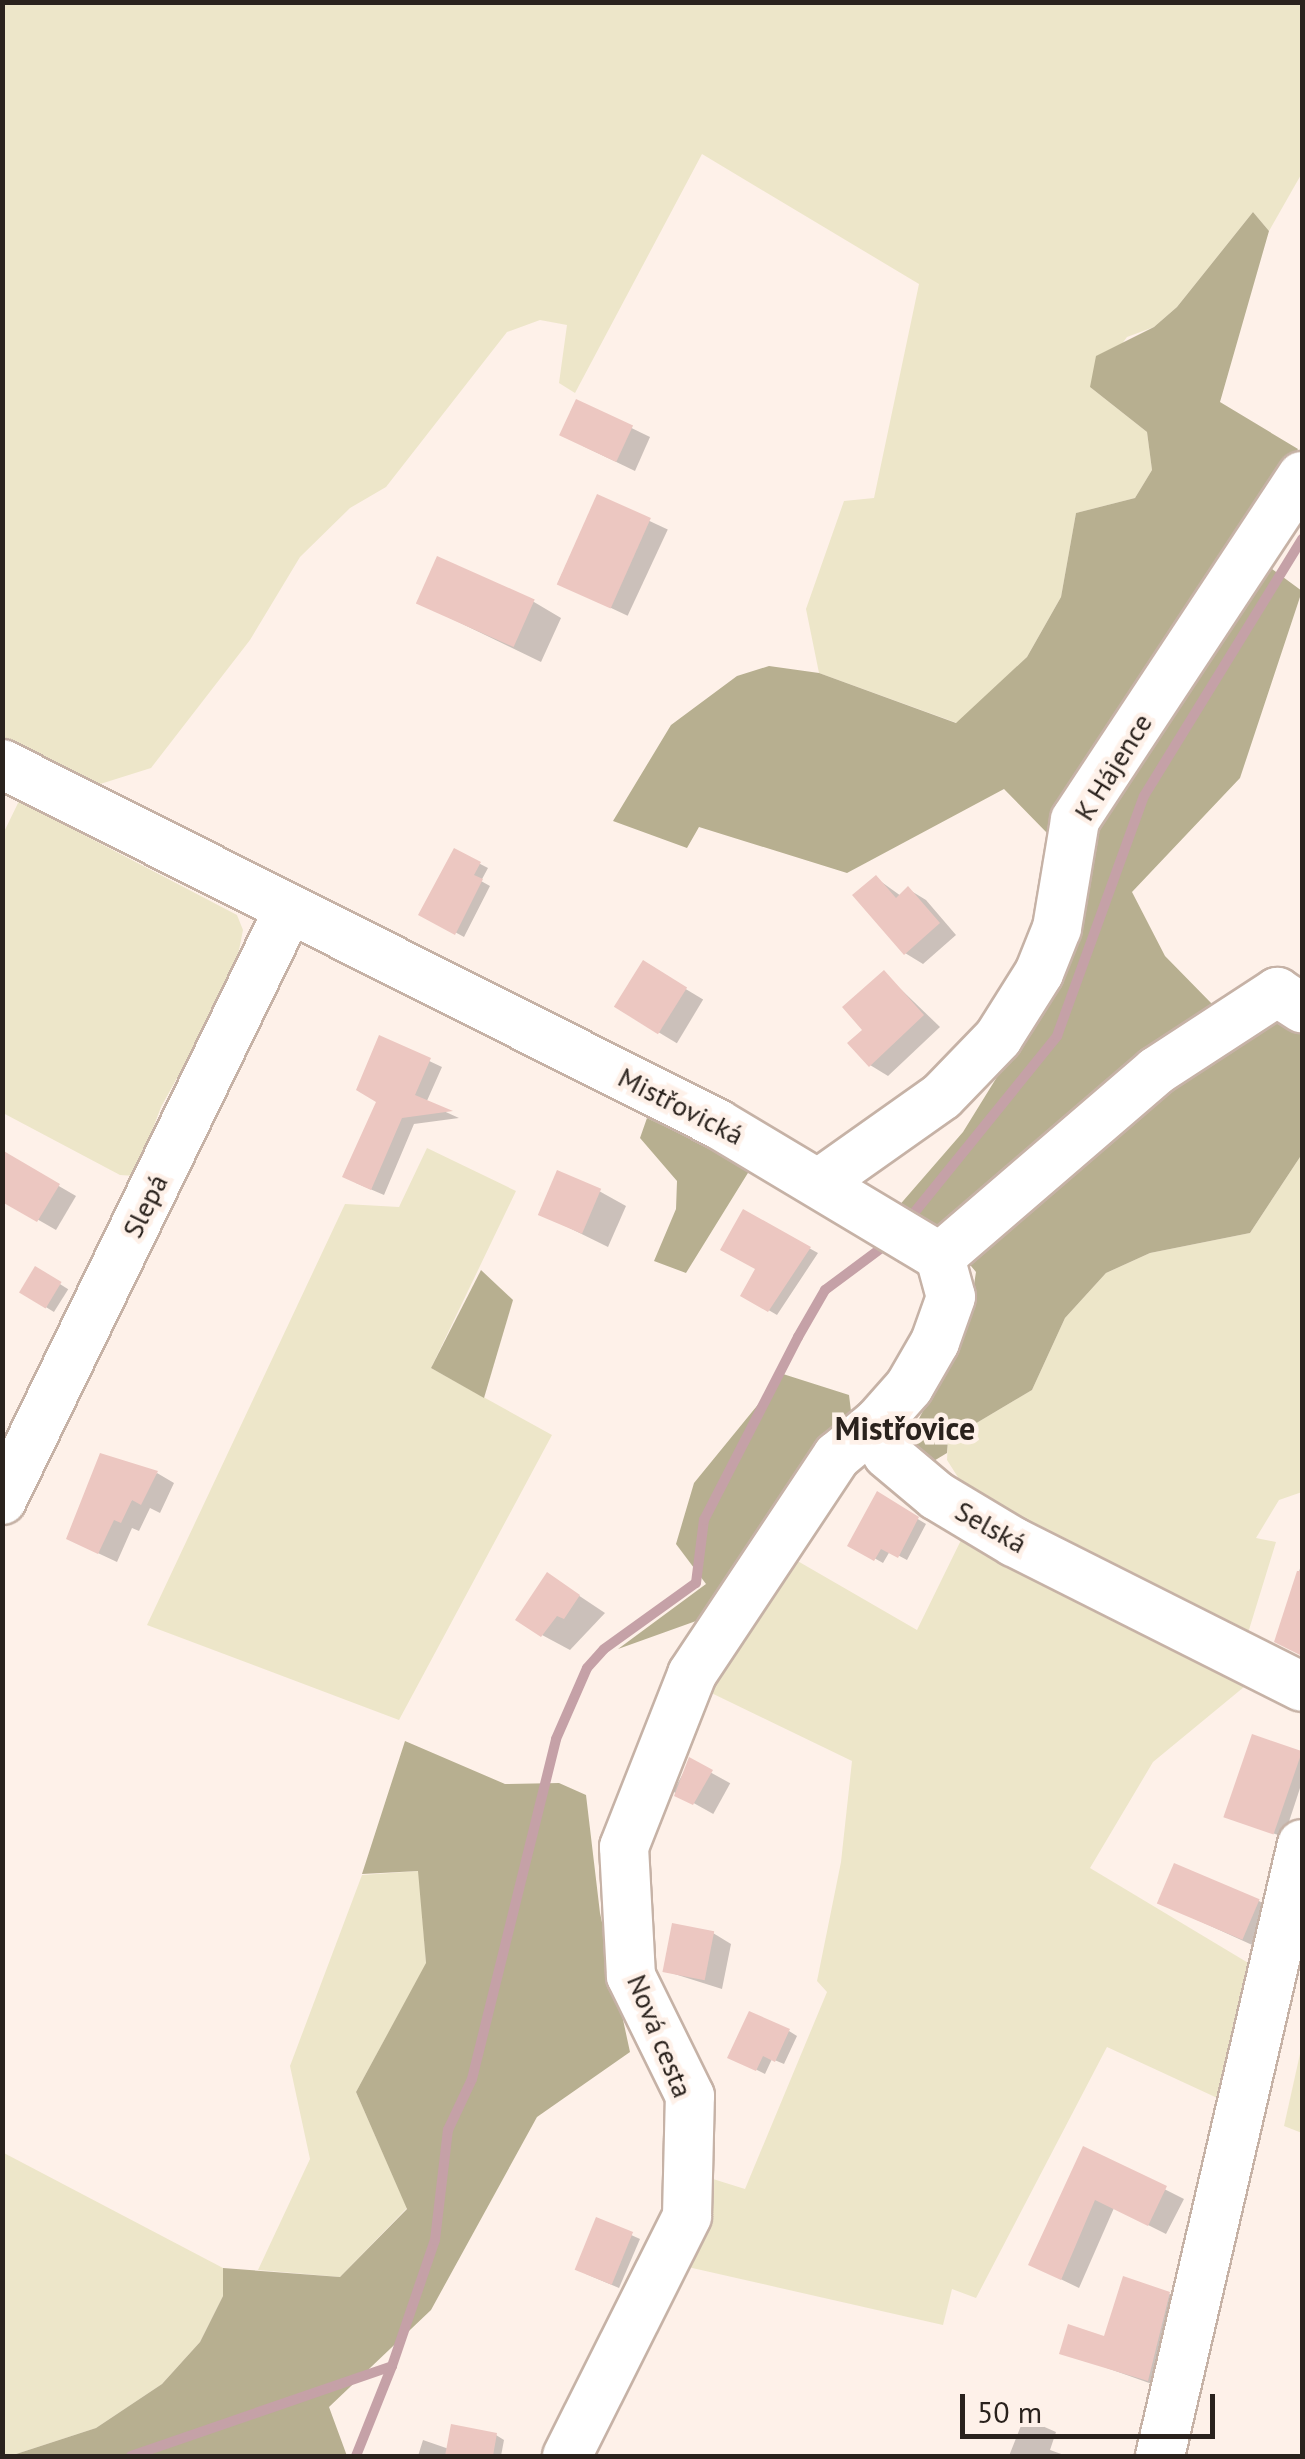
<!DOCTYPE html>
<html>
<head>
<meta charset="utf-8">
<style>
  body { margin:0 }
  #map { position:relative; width:1305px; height:2459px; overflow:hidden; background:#fef1e9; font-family:"PT Sans",sans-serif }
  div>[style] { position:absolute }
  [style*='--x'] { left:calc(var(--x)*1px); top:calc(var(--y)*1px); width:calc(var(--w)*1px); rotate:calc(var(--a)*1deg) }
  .green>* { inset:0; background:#ede6c9 }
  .forest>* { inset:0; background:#b7af90 }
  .shadow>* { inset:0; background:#0003; transform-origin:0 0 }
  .stream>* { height:10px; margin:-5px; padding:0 5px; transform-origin:5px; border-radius:5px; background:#c5a1a7 }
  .building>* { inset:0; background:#ecc7c1; transform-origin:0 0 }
  .roads { filter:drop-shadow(2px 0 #c6b2a6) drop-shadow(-2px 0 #c6b2a6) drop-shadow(0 2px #c6b2a6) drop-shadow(0 -2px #c6b2a6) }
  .minor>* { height:48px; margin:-24px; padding:0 24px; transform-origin:24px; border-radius:24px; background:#fff }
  span { translate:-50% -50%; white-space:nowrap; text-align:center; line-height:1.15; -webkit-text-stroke:9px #fef1e9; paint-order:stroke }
  .street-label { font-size:28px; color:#2a221d }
  .quarter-label { font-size:32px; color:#2a221d; font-weight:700 }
  .frame { position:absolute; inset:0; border:5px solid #2a221d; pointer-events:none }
  .scale { position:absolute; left:960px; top:2394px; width:255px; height:45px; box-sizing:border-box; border:5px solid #2a221d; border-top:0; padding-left:12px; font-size:30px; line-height:35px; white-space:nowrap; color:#2a221d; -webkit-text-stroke:8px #fef1e9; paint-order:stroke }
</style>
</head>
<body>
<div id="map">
  <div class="green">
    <i style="clip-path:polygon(3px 3px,1302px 3px,1302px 173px,1269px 231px,1253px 212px,1177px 307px,1154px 327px,1127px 337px,1090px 387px,1147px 432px,1152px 470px,1135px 498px,1076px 513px,1061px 597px,1027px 657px,957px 723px,819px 673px,806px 609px,844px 501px,874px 498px,919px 284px,702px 154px,575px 393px,559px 383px,567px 325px,540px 320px,507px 332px,386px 487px,350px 508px,300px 557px,250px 640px,151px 768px,97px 785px,3px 741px)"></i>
    <i style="clip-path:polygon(19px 801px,237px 915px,243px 930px,234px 975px,161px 1107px,135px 1176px,120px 1175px,3px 1113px,2px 836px)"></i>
    <i style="clip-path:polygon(427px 1148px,516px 1191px,431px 1368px,552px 1435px,399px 1720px,147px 1625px,345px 1204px,399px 1207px)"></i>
    <i style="clip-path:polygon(1302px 1154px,1302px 1492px,1279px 1500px,1256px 1538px,1276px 1542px,1248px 1633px,996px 1509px,961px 1482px,947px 1460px,948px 1440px,1032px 1390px,1065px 1318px,1106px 1273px,1150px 1253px,1250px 1233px)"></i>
    <i style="clip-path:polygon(964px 1534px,1250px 1682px,1153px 1762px,1090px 1868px,1255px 1967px,1226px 2102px,1107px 2047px,976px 2298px,952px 2289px,943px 2325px,679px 2265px,713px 2179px,745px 2189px,827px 1992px,817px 1981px,841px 1862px,852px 1761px,699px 1687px,782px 1552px,917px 1630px)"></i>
    <i style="clip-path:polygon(419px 1871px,426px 1964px,356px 2092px,407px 2208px,340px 2277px,258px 2270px,310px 2159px,290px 2066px,362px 1875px)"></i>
    <i style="clip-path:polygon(1302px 2045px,1302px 2133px,1284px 2126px)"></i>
    <i style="clip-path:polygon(2px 2152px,223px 2268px,223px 2296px,200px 2342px,162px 2384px,96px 2428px,10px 2456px,2px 2456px)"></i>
  </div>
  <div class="forest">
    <i style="clip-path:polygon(1253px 212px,1269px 231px,1220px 402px,1298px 449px,1048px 834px,1004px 789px,847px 873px,699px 827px,687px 848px,613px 821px,671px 725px,737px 676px,769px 666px,819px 673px,956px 723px,1027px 657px,1061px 597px,1076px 513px,1135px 498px,1152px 470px,1147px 432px,1090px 387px,1096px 356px,1154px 327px,1177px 307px)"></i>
    <i style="clip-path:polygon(1264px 563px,1302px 591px,1240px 778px,1132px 892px,1165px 956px,1214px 1006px,1273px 1018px,1302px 1035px,1302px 1154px,1250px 1233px,1150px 1253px,1106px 1273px,1065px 1318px,1032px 1390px,948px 1440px,947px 1453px,927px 1465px,908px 1439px,967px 1329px,976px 1272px,940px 1229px,897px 1208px,963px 1132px,1073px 954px,1086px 837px)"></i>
    <i style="clip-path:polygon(647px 1118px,751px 1168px,686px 1273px,654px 1261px,676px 1209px,677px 1181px,640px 1138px)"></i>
    <i style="clip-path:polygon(481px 1270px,513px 1300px,484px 1398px,431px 1368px)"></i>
    <i style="clip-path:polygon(783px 1374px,849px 1395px,852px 1419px,710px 1616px,618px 1649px,706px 1584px,676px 1544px,694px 1483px)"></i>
    <i style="clip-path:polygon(405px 1741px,505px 1784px,559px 1783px,586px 1795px,600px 1913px,630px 2052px,537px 2117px,431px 2310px,329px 2407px,347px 2456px,10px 2456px,96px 2428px,162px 2384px,200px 2342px,223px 2296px,223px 2268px,340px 2277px,407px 2209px,356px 2092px,426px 1963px,418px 1871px,362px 1874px)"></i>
  </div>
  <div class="shadow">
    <i style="clip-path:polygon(578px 402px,650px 437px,635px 471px,583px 446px)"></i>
    <i style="left:598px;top:497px;width:77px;height:95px;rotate:25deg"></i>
    <i style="clip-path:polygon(534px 602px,561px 618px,541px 662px,419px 603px)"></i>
    <i style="clip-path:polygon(455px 851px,488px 868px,481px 881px,490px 886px,464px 937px,422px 914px)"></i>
    <i style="clip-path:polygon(876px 878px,901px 896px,908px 889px,926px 900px,956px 935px,923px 964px,905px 953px)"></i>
    <i style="left:644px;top:964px;width:69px;height:51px;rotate:31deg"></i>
    <i style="clip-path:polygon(884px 973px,940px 1027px,888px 1076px,870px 1065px,866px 1030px)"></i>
    <i style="clip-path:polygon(380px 1038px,442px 1067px,426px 1103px,459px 1118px,414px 1124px,384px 1195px,356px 1183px,380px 1101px)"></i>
    <i style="clip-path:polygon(2px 1153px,76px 1196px,56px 1230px,2px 1199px)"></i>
    <i style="clip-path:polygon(599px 1191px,626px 1206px,608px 1247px,541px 1214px)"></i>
    <i style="clip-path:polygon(744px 1212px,818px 1253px,777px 1315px,743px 1295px,758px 1269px)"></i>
    <i style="left:36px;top:1269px;width:38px;height:27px;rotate:32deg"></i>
    <i style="clip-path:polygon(157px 1473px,174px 1483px,160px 1513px,150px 1508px,139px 1531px,132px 1528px,117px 1562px,87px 1548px)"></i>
    <i style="clip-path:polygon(878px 1495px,926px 1524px,907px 1560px,890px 1551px,883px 1563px,851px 1545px)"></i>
    <i style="clip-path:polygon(1302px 1562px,1302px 1654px,1277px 1641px)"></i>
    <i style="clip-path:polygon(548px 1575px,605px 1613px,570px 1650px,542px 1635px)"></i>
    <i style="clip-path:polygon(1253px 1737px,1302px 1754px,1302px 1782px,1284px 1837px,1235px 1820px)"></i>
    <i style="left:690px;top:1761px;width:46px;height:35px;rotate:29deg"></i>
    <i style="clip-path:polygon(1259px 1901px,1277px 1912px,1261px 1949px,1160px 1903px)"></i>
    <i style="clip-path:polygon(713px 1933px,731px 1944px,722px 1989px,665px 1971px)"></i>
    <i style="clip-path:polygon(789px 2031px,797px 2036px,784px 2064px,772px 2059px,765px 2074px,739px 2061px)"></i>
    <i style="clip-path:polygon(1085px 2149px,1184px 2199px,1166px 2234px,1114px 2208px,1079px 2288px,1050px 2274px)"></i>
    <i style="clip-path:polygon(598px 2220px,640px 2239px,619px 2288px,586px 2274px)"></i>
    <i style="clip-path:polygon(1169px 2294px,1187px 2304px,1166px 2389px,1062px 2352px,1105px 2339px)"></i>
    <i style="clip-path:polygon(1024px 2418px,1056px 2432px,1050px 2450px,1067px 2456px,1009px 2456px)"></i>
    <i style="clip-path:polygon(496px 2435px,504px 2440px,501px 2456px,418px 2456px,423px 2440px,449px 2449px)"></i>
  </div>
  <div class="stream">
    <i style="--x:905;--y:1224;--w:242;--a:-51"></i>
    <i style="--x:1057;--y:1036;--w:255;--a:-70.1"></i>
    <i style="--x:1144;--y:796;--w:302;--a:-58.4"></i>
    <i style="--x:131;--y:2456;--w:276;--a:-19"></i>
    <i style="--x:392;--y:2366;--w:133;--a:-71.2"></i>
    <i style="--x:435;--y:2240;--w:111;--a:-83.3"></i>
    <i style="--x:448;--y:2130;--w:56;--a:-64.8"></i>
    <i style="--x:472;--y:2079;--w:350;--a:-76.1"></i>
    <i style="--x:556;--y:1739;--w:77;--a:-66.4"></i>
    <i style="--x:587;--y:1668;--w:25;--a:-48"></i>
    <i style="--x:604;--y:1649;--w:113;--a:-35.7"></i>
    <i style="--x:696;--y:1583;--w:64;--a:-82.8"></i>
    <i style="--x:704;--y:1520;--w:206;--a:-62.8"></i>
    <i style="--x:798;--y:1337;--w:54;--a:-60.1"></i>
    <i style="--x:825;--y:1290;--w:82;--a:-36.6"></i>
    <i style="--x:356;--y:2456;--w:97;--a:-68.2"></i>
  </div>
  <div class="building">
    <i style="left:576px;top:399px;width:63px;height:40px;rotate:25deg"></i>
    <i style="left:597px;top:494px;width:59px;height:99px;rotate:24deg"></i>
    <i style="left:437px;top:556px;width:107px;height:52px;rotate:24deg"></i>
    <i style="clip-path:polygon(454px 848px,481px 862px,474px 875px,483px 879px,455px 935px,418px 915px)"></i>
    <i style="clip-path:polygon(876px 875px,896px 898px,908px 886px,940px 923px,904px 955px,852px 895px)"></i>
    <i style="left:643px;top:960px;width:52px;height:55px;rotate:32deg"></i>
    <i style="clip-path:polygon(884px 970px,924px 1015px,869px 1067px,847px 1043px,862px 1030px,842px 1007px)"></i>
    <i style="clip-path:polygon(379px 1035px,431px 1058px,415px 1095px,453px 1111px,402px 1118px,371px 1190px,342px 1177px,376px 1102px,356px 1090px)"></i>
    <i style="clip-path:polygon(2px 1150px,60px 1184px,37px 1222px,2px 1202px)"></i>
    <i style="left:557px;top:1170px;width:48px;height:49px;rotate:23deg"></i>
    <i style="clip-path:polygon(743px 1209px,811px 1247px,768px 1312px,740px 1296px,755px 1269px,720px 1250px)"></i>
    <i style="left:35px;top:1266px;width:31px;height:31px;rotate:31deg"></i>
    <i style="clip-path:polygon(100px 1453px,158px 1471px,141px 1505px,132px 1500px,121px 1523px,114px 1520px,98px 1554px,66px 1539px)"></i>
    <i style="clip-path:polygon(877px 1491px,919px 1517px,898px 1558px,881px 1549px,874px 1561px,847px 1546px)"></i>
    <i style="clip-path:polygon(1297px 1571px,1302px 1571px,1302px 1656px,1274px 1642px)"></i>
    <i style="clip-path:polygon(547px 1572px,580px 1595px,564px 1619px,557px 1616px,541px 1637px,515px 1620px)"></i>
    <i style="left:1252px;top:1734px;width:53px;height:88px;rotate:19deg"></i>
    <i style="clip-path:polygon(689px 1757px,713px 1770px,693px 1805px,674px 1796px)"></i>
    <i style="left:1174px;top:1863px;width:93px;height:44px;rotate:23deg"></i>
    <i style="left:672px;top:1923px;width:43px;height:50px;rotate:11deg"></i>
    <i style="clip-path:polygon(749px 2011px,790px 2029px,775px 2062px,763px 2056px,756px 2071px,727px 2058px)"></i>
    <i style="clip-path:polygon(1083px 2146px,1167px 2186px,1148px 2226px,1095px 2200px,1061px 2280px,1028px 2265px)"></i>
    <i style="left:596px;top:2217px;width:40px;height:57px;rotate:22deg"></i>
    <i style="clip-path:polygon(1123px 2276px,1170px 2292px,1148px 2381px,1059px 2354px,1068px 2324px,1104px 2336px)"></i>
    <i style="clip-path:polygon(451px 2424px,497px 2433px,493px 2456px,445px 2456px)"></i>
  </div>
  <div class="roads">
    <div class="minor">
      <i style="--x:2;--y:764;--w:801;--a:26.69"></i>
      <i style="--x:718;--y:1124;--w:259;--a:30.9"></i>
      <i style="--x:822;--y:1181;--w:147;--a:-35.3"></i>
      <i style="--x:942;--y:1096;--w:81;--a:-46"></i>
      <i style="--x:998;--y:1038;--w:77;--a:-57.8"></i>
      <i style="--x:1039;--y:973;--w:48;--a:-68.2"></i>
      <i style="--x:1057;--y:928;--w:109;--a:-80.5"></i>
      <i style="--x:1075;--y:820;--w:412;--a:-56.6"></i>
      <i style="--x:940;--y:1257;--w:41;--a:74.6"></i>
      <i style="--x:951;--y:1297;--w:48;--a:109.6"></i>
      <i style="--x:935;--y:1342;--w:52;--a:120"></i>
      <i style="--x:909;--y:1387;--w:47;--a:131.5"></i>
      <i style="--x:878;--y:1422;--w:33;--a:74"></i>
      <i style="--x:887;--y:1454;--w:65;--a:40"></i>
      <i style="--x:937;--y:1496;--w:90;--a:30.9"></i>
      <i style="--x:1014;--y:1542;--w:322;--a:26.7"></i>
      <i style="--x:940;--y:1257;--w:285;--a:-40.7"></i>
      <i style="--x:1156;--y:1071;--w:145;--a:-33.1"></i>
      <i style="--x:1277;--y:992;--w:30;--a:33"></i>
      <i style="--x:2;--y:1500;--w:655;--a:-64.1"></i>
      <i style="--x:567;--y:2456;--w:268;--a:-63.4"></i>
      <i style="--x:687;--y:2216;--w:120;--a:-88.6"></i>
      <i style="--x:690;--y:2096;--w:134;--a:-116.2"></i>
      <i style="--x:631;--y:1976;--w:129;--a:-93.1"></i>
      <i style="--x:624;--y:1847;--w:186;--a:-68.5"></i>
      <i style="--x:692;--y:1674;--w:262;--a:-56.4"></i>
      <i style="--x:837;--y:1456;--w:53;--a:-39.7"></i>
      <i style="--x:1160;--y:2456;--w:628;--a:-76.94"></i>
    </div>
  </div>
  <div class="street-label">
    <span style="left:1113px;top:767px;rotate:-58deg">K Hájence</span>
    <span style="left:681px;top:1106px;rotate:27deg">Mistřovická</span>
    <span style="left:145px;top:1206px;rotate:-64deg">Slepá</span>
    <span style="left:991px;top:1527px;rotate:29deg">Selská</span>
    <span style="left:660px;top:2036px;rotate:68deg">Nová cesta</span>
  </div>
  <div class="quarter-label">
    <span style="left:905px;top:1428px">Mistřovice</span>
  </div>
  <div class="frame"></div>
  <div class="scale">50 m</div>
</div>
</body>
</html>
